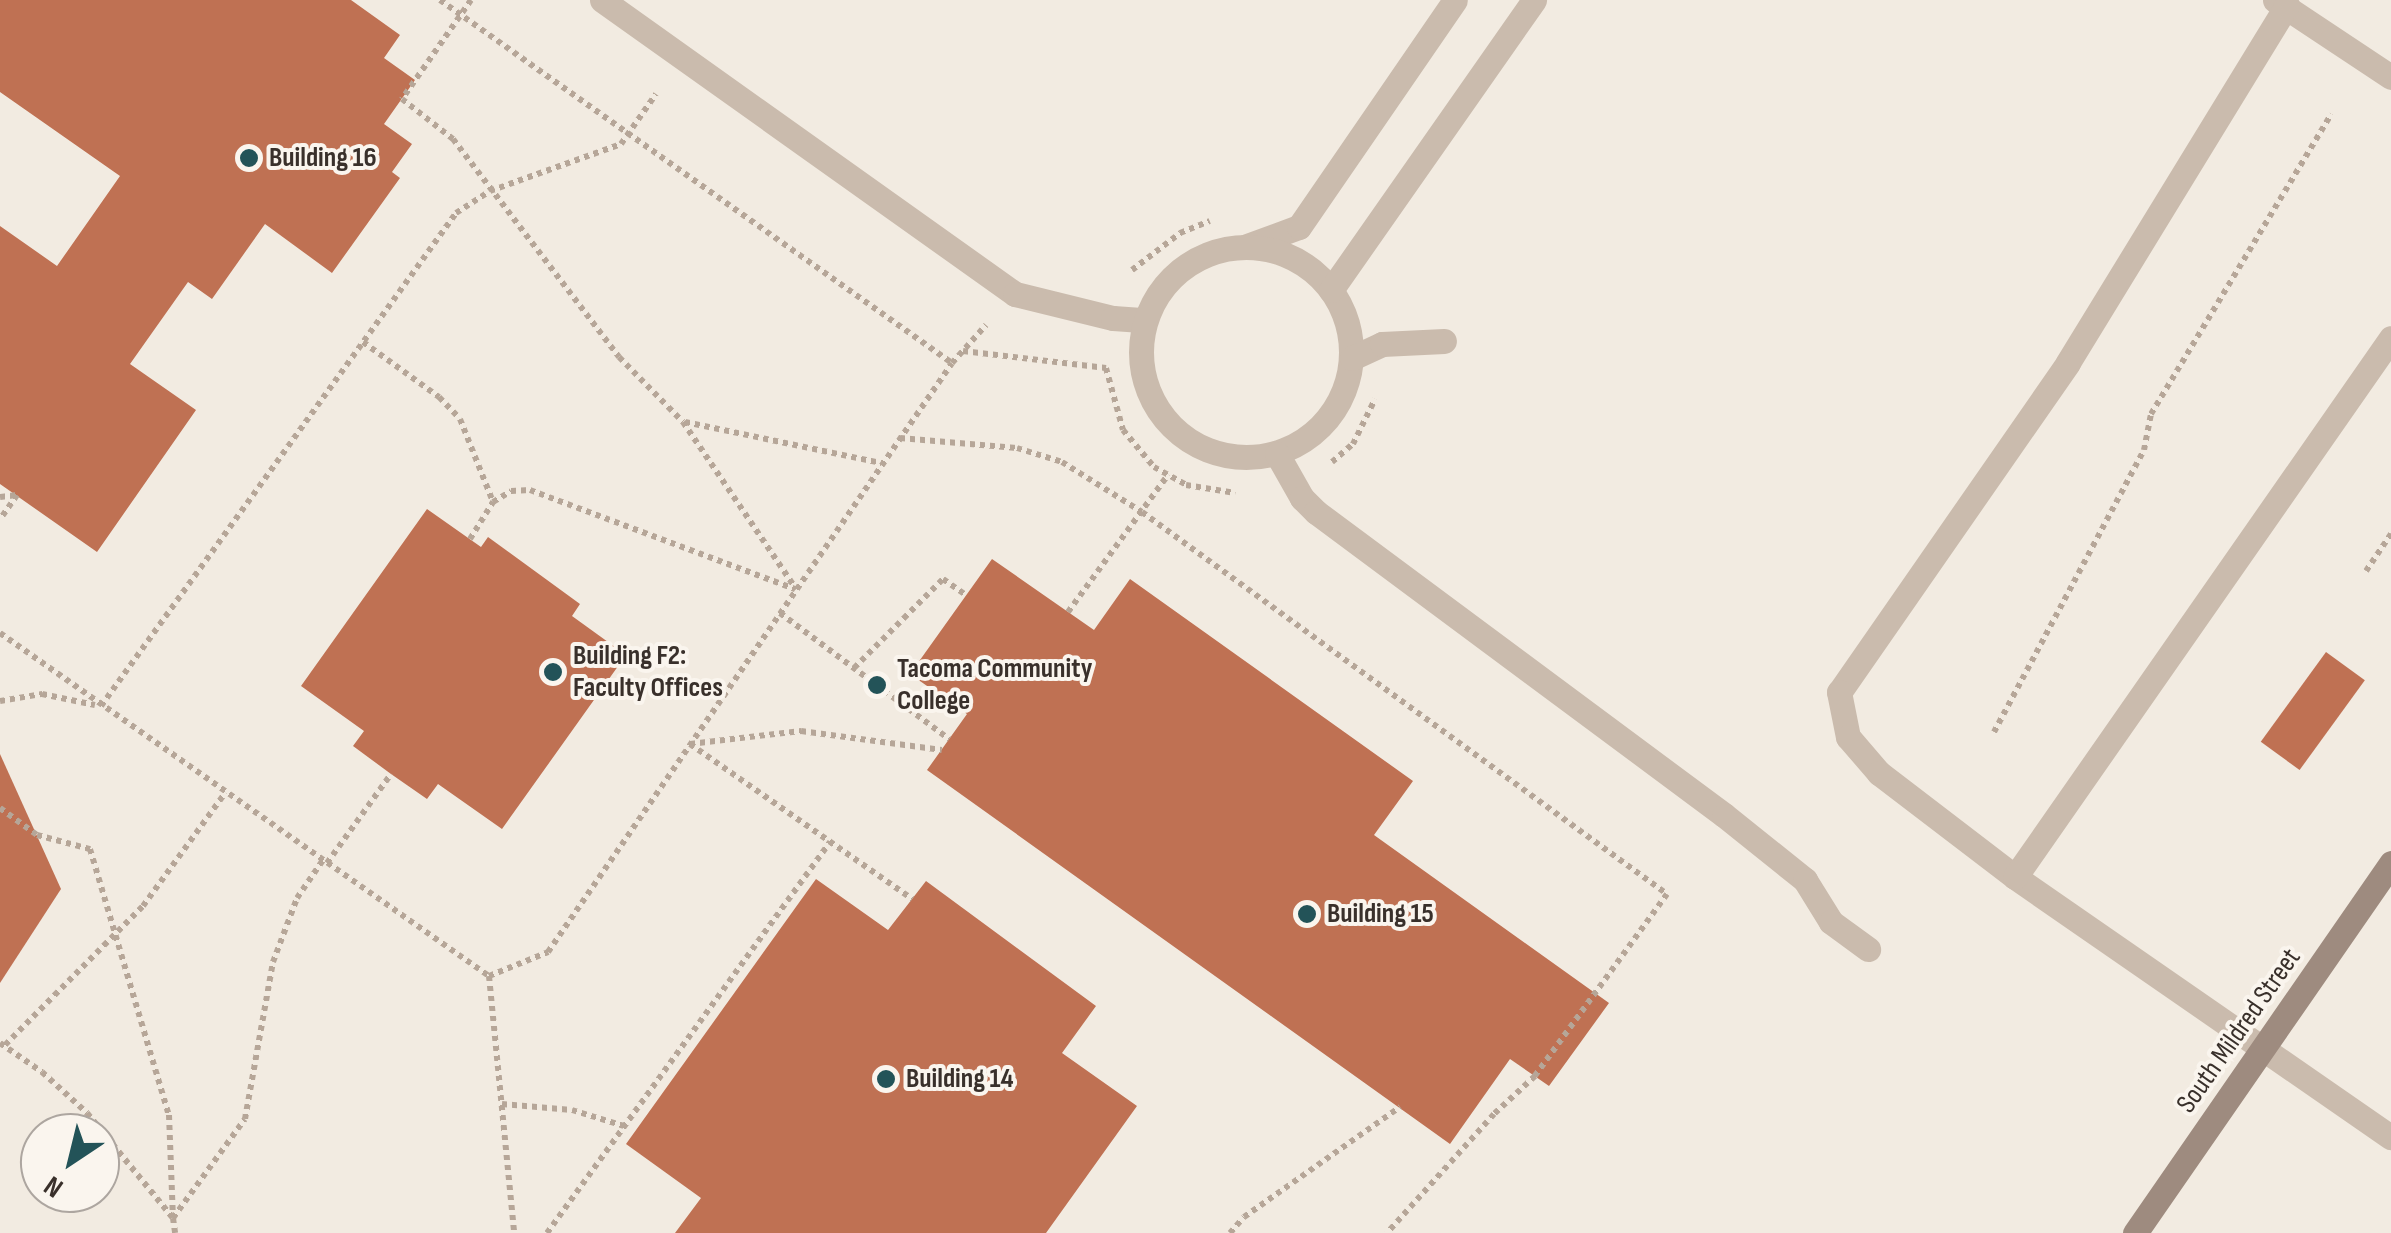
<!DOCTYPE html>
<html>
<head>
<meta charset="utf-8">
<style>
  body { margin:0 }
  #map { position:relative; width:2391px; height:1233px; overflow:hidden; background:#f2ebe1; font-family:"Sofia Sans Condensed",sans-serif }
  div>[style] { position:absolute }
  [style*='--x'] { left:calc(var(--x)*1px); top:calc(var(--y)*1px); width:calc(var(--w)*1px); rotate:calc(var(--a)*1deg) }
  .building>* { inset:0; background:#bf7153; transform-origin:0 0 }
  .path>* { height:6px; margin-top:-3px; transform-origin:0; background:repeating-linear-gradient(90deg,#b6a698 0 5px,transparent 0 10px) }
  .service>* { height:25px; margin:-12.5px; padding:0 12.5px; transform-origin:12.5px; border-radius:12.5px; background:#cabbad }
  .service>.ring { margin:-12.5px; padding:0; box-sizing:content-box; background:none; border:25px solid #cabbad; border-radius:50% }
  .secondary>* { height:25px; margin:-12.5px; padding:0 12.5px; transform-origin:12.5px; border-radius:12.5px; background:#9e8b7f }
  .dots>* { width:28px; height:28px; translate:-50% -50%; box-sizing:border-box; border:5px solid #faf5ee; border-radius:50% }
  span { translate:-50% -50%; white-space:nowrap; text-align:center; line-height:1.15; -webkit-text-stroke:8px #faf5ee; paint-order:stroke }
  .poi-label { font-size:28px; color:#39302b; font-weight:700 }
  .left { translate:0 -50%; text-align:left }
  .street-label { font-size:28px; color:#39302b }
  .north { position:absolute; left:20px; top:1113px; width:100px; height:100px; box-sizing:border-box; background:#faf5ee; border:2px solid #ada6a0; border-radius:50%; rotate:215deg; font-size:28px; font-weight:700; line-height:40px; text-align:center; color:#39302b }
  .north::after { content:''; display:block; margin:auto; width:35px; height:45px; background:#235358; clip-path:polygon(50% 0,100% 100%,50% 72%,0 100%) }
</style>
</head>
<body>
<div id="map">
  <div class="building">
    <i style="clip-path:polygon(0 0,351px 0,400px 35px,384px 58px,415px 80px,384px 124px,412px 144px,392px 172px,400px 178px,332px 273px,265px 224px,212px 299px,188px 282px,130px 364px,196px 410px,97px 552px,0 484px,0 226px,57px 266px,120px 176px,0 92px)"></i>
    <i style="clip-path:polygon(427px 509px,481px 547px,488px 537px,580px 604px,572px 616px,626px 655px,502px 829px,438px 784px,427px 799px,391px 774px,353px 746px,364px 731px,301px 686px)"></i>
    <i style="clip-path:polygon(992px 559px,1094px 630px,1130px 579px,1413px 781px,1374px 835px,1609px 1003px,1549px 1086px,1510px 1059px,1450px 1144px,927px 770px,967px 714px,910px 674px)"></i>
    <i style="left:2326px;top:652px;width:48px;height:111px;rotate:36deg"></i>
    <i style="clip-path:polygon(0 754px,61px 889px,0 983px)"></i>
    <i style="clip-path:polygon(816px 879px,888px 930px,926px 881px,1096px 1006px,1062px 1053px,1137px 1106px,1046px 1233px,675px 1233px,701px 1198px,626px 1144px)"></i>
  </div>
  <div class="path">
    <i style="--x:440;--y:0;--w:628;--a:35.34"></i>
    <i style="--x:471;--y:0;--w:121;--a:124.9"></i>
    <i style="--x:402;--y:99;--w:65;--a:38.1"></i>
    <i style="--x:453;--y:139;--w:274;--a:52.7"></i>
    <i style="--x:619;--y:357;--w:91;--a:45.4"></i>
    <i style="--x:683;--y:422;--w:202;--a:55.9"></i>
    <i style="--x:1132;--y:270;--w:61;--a:-37.6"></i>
    <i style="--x:1180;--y:233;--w:32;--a:-22"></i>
    <i style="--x:363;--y:342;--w:94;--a:35.9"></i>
    <i style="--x:439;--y:397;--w:30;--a:46"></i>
    <i style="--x:460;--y:419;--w:89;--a:68.3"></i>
    <i style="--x:963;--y:351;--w:144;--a:6.8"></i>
    <i style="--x:1106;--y:368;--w:64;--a:74.7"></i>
    <i style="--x:1123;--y:430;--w:48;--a:50"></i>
    <i style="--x:1154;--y:467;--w:37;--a:29"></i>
    <i style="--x:1186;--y:485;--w:50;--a:9.3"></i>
    <i style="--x:685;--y:422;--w:201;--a:11.8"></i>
    <i style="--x:900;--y:438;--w:117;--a:4.9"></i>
    <i style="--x:1017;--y:448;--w:47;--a:17.3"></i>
    <i style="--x:1062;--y:462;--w:94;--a:32"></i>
    <i style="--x:1142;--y:512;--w:649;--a:36.04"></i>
    <i style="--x:1667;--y:894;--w:225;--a:126"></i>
    <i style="--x:1535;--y:1076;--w:56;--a:137.2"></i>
    <i style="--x:1494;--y:1114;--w:160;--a:132"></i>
    <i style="--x:1332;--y:462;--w:28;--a:-41"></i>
    <i style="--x:1353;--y:444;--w:50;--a:-63.9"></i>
    <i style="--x:0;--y:497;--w:17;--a:-7"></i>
    <i style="--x:17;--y:495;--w:29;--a:125"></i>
    <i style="--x:470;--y:539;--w:44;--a:-58.1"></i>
    <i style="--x:493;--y:502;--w:21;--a:-31"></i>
    <i style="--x:511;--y:491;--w:19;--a:-3"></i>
    <i style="--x:530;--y:490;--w:283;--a:20.5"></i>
    <i style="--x:2366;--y:571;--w:45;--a:-56"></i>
    <i style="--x:1068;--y:612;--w:170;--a:-53.9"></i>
    <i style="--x:780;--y:613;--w:211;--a:36.7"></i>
    <i style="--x:0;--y:633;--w:597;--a:35.05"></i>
    <i style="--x:489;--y:976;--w:258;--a:84.4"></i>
    <i style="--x:854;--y:668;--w:126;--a:-45"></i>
    <i style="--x:943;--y:579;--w:29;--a:35"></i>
    <i style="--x:0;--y:701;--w:43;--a:-9.5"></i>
    <i style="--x:42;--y:694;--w:54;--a:11.7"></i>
    <i style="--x:101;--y:706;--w:608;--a:-54.24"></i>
    <i style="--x:456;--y:213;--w:40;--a:-32.9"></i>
    <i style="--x:490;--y:191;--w:139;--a:-19.7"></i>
    <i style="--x:621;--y:144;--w:61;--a:-55"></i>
    <i style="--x:1994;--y:732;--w:319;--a:-62"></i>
    <i style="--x:2144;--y:450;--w:37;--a:-79"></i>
    <i style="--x:2151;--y:414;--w:350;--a:-59"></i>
    <i style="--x:690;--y:744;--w:271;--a:34.9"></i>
    <i style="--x:690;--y:744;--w:112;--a:-6.7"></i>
    <i style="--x:801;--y:731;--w:142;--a:7.7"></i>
    <i style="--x:0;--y:808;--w:46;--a:36.1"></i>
    <i style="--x:37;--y:835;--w:55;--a:14.8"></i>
    <i style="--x:90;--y:849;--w:277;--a:73.5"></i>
    <i style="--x:169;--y:1115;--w:103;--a:87.8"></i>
    <i style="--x:173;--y:1218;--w:122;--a:-54"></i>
    <i style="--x:245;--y:1119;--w:159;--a:-79.9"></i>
    <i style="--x:273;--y:962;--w:68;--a:-69.4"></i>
    <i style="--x:297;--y:898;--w:46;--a:-55.6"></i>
    <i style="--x:327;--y:863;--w:110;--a:-54.3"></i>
    <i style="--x:489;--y:976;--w:64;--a:-22.1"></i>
    <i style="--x:548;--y:952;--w:714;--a:-55.55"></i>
    <i style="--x:952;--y:363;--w:51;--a:-48.2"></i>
    <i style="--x:0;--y:1043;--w:51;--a:34.6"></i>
    <i style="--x:42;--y:1072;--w:61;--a:42.3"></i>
    <i style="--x:87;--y:1113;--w:136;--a:50.7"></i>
    <i style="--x:173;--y:1218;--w:15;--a:82"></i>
    <i style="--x:5;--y:1045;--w:196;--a:-45.2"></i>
    <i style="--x:143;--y:906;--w:140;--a:-54"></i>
    <i style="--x:502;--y:1104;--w:70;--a:4.9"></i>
    <i style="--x:572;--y:1110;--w:54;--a:17.1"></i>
    <i style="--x:547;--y:1233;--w:483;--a:-54.1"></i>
    <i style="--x:1230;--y:1233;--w:21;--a:-49"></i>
    <i style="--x:1244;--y:1217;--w:191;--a:-35.2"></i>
  </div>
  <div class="service">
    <i style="--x:602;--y:0;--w:507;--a:35.45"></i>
    <i style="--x:1015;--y:294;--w:101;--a:13.8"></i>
    <i style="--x:1113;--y:318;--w:32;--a:4"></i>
    <i style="--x:2275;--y:0;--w:139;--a:33.6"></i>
    <i style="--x:2287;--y:5;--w:420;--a:121.5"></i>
    <i style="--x:2068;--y:363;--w:401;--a:124.8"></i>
    <i style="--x:1839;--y:692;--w:46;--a:78.7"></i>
    <i style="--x:1848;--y:737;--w:48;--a:49.3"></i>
    <i style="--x:1879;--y:773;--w:171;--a:37.4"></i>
    <i style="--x:2015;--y:877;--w:457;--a:34.7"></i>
    <i style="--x:1247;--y:246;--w:55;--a:-20.1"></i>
    <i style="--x:1299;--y:227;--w:275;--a:-55.5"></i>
    <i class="ring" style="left:1141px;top:247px;width:185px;height:185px"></i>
    <i style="--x:1331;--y:290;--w:354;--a:-55"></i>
    <i style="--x:1352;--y:358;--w:33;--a:-25"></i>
    <i style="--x:1382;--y:344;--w:62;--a:-2.8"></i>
    <i style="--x:1277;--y:454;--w:51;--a:60.4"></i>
    <i style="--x:1302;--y:498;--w:20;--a:45"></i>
    <i style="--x:1316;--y:512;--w:508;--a:36.6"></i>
    <i style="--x:1724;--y:815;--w:104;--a:38.7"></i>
    <i style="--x:1805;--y:880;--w:49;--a:58.2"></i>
    <i style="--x:1831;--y:922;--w:46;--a:36.1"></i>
    <i style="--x:2015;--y:877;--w:657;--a:-55.1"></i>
  </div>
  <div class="secondary">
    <i style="--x:2135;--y:1233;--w:450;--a:-55.3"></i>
  </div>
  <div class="dots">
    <i style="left:249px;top:158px;background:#235358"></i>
    <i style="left:553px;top:672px;background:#235358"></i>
    <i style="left:877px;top:685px;background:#235358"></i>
    <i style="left:1307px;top:914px;background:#235358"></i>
    <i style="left:886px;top:1079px;background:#235358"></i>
  </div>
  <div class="poi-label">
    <span class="left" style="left:269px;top:158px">Building 16</span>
    <span class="left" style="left:573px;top:672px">Building F2:<br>Faculty Offices</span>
    <span class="left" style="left:897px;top:685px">Tacoma Community<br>College</span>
    <span class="left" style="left:1327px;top:914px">Building 15</span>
    <span class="left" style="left:906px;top:1079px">Building 14</span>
  </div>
  <div class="street-label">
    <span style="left:2239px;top:1031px;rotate:-55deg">South Mildred Street</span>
  </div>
  <div class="north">N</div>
</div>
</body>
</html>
